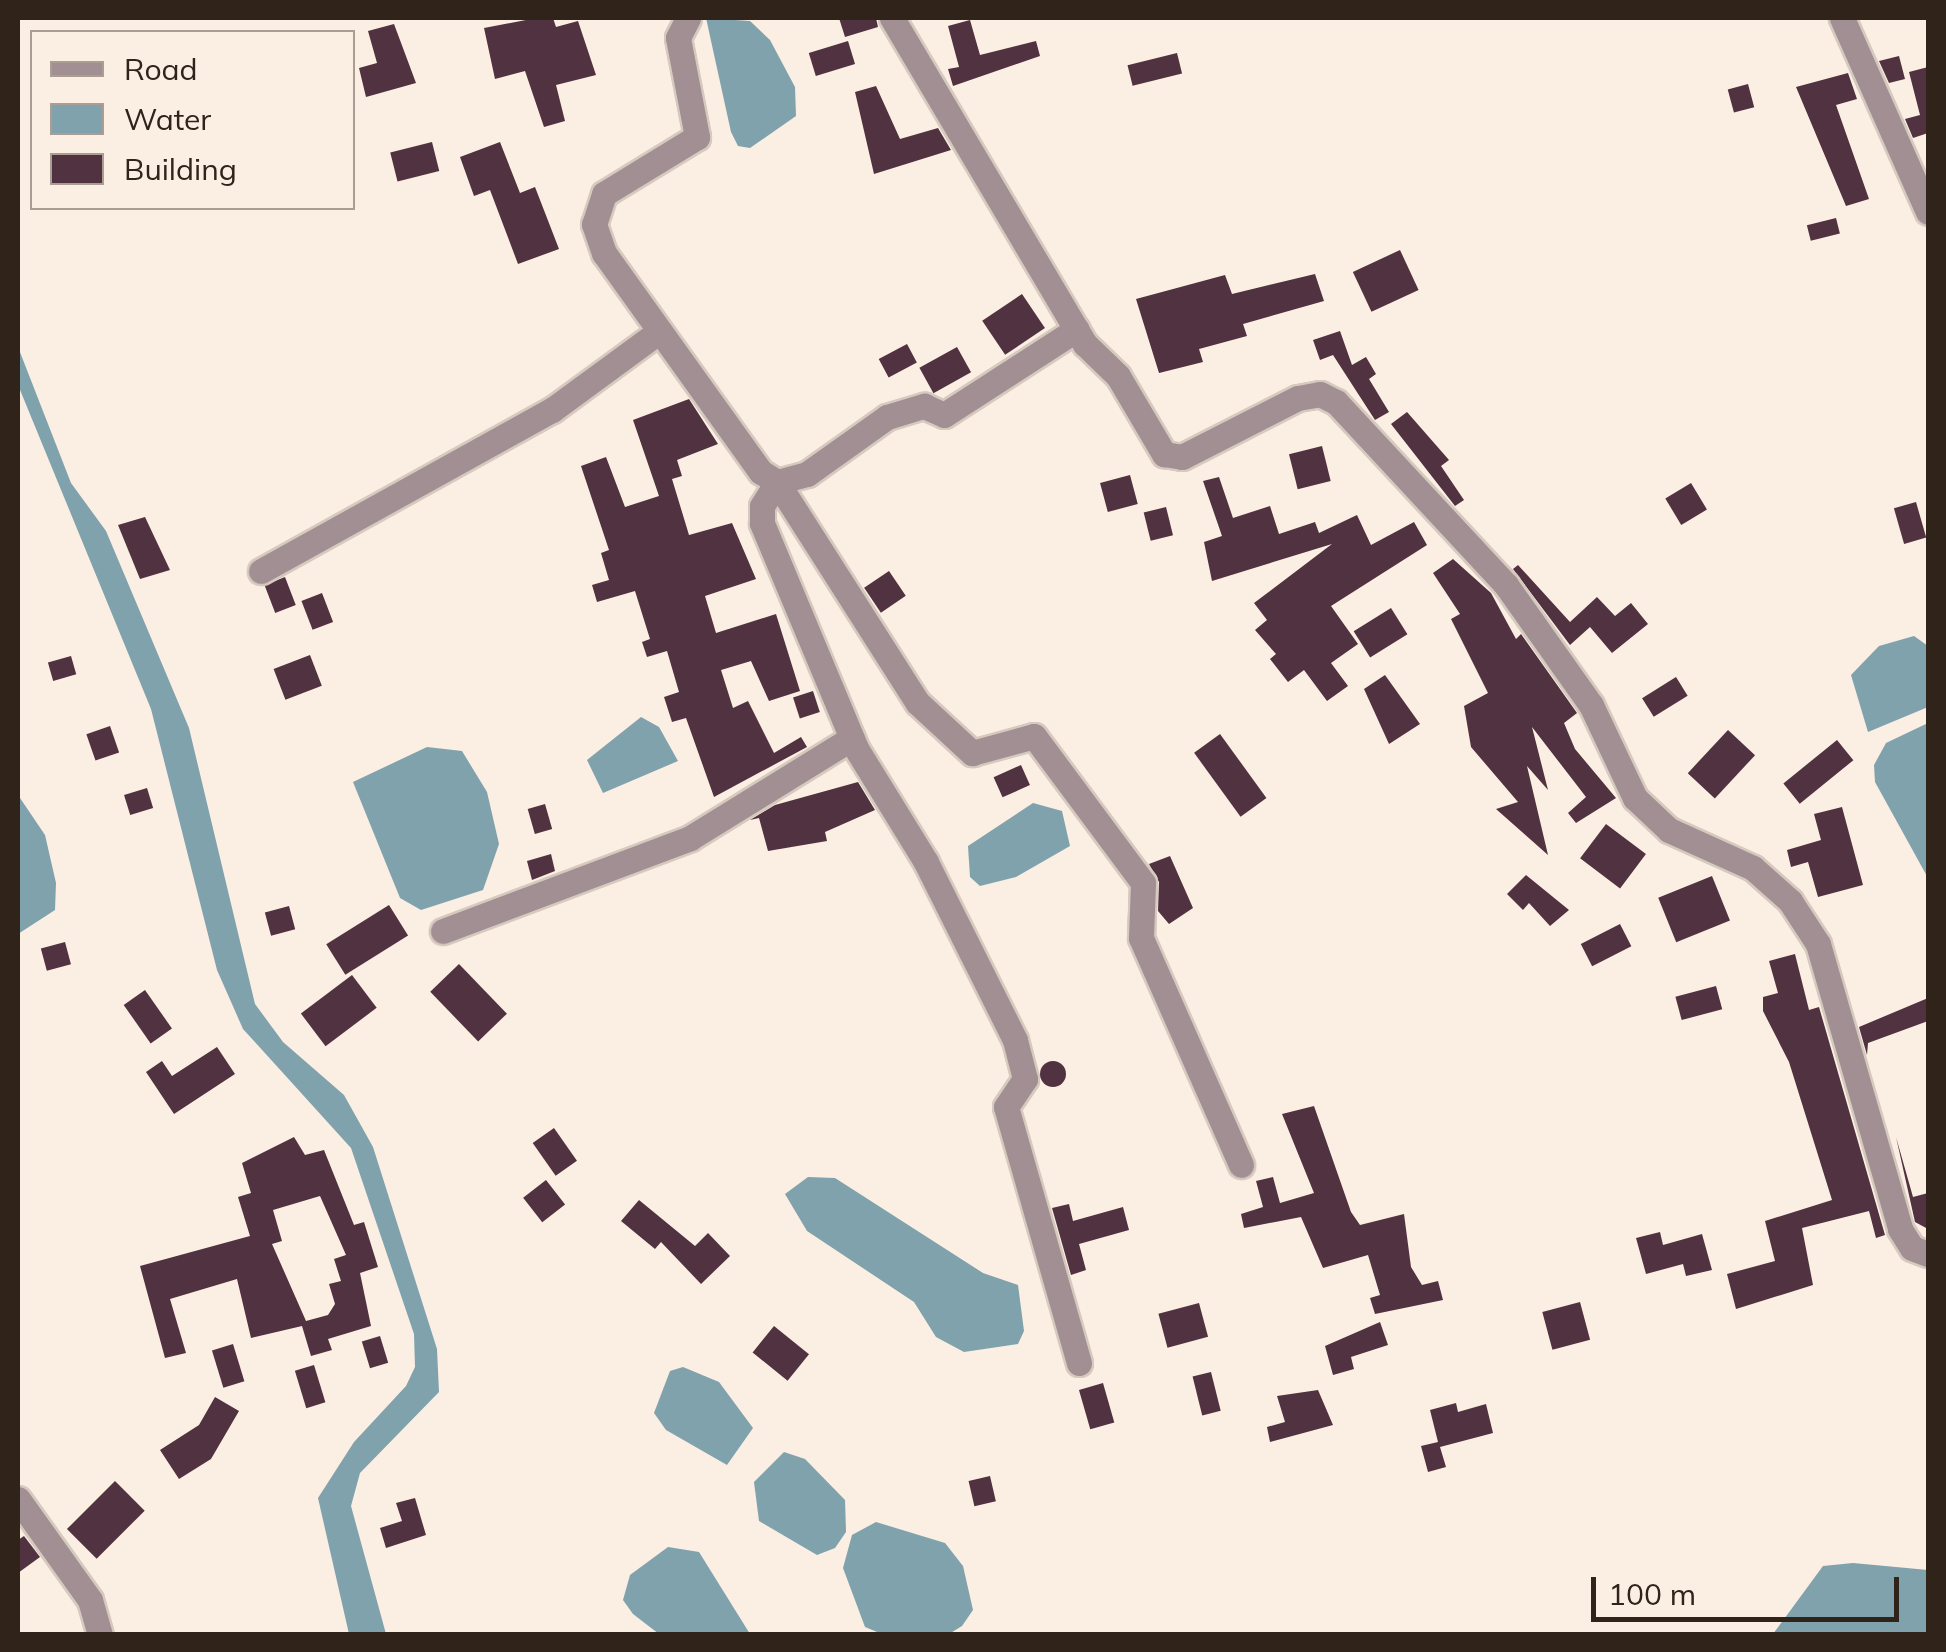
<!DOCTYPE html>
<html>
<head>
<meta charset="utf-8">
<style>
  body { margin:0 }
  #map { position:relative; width:1946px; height:1652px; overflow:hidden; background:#fbeee3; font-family:Mulish,sans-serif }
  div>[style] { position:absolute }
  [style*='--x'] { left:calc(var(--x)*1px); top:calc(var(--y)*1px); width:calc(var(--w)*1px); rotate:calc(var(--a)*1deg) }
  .water>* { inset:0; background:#7fa2ad }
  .building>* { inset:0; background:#513240; transform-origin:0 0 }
  .round { border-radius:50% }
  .roads { filter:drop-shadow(2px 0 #d6cabf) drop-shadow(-2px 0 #d6cabf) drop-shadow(0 2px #d6cabf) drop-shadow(0 -2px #d6cabf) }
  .minor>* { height:25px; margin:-12.5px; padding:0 12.5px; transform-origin:12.5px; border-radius:12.5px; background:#a28f93 }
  span { translate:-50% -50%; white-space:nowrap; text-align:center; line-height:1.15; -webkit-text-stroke:10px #fbeee3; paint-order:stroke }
  .frame { position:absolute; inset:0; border:20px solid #30241a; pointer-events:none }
  .legend { position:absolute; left:30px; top:30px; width:325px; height:180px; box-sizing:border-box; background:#fbeee3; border:2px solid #aa9d93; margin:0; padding:12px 18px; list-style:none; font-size:30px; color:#30241a }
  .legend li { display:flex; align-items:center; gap:20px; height:50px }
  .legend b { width:50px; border:2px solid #aa9d93 }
  .scale { position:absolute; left:1591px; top:1577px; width:308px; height:45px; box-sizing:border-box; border:5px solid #30241a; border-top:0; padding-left:12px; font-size:30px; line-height:35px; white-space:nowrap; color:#30241a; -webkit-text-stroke:8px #fbeee3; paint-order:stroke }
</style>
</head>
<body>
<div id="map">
  <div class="water">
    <i style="clip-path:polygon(706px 18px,750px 21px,770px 40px,795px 87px,796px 116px,750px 148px,738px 146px,731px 132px)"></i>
    <i style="clip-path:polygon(18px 347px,71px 483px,106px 531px,189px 728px,255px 1004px,283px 1042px,344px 1095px,373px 1147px,437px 1349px,439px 1392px,360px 1473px,351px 1506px,386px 1634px,349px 1634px,318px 1498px,354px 1442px,406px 1386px,415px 1367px,414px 1334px,351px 1148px,243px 1029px,217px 970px,151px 709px,18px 385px)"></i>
    <i style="clip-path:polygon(1914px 636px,1928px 646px,1928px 707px,1868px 732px,1851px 675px,1879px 646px)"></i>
    <i style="clip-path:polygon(641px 717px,659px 727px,678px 761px,603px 793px,587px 760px)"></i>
    <i style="clip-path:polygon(1928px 723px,1928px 878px,1875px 782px,1874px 765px,1886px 743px)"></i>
    <i style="clip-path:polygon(427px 747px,462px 751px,487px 792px,499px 844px,483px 890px,421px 910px,400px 898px,353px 782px)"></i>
    <i style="clip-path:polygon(18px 795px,45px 835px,56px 883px,55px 910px,18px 934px)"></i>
    <i style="clip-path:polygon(1033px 803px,1062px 811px,1070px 846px,1016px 877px,980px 886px,970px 877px,968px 846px)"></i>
    <i style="clip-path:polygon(808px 1177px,835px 1178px,983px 1273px,1018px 1285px,1024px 1331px,1018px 1344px,964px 1352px,936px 1337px,914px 1302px,807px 1231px,785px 1194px)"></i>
    <i style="clip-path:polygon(683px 1367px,719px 1382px,753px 1428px,727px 1465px,666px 1430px,654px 1413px,670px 1371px)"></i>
    <i style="clip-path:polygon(784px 1452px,805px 1459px,845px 1500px,846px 1532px,835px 1548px,817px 1555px,759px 1521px,754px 1482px)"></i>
    <i style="clip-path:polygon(876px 1522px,945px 1543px,963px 1566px,973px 1610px,962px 1626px,949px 1634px,882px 1634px,865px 1627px,843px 1568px,852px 1535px)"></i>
    <i style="clip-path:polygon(668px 1547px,699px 1552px,750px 1634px,659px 1634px,633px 1614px,623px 1600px,630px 1575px)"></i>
    <i style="clip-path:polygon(1853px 1563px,1928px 1570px,1928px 1634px,1773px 1634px,1823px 1566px)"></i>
  </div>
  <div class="building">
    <i style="clip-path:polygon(536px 18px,553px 18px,556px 27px,578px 21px,596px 75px,556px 85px,565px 121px,544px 127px,525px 71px,495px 79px,484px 28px)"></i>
    <i style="clip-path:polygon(839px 18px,876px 18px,878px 27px,845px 37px)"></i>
    <i style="clip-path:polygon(970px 20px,980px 55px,1036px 41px,1040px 56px,953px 86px,948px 69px,959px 67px,948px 26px)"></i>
    <i style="clip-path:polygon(394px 24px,416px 83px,366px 97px,359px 68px,377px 63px,368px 31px)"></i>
    <i style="left:848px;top:41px;width:24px;height:41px;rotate:73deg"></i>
    <i style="left:1177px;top:53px;width:21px;height:51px;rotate:76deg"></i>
    <i style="clip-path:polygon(1899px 56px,1905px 79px,1889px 83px,1879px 61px)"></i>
    <i style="clip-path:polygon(1928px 67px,1928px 133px,1913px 138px,1905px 119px,1920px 115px,1909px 72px)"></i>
    <i style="clip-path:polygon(1848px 73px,1857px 99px,1836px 105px,1869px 199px,1846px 206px,1796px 87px)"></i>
    <i style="left:1748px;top:84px;width:24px;height:21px;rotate:75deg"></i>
    <i style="clip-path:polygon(876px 86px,900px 139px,938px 128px,951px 150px,874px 174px,855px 92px)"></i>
    <i style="left:432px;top:142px;width:30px;height:43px;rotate:76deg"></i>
    <i style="clip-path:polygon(500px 142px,520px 193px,535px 187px,559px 249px,518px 264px,490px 190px,474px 196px,460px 157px)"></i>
    <i style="left:1836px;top:218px;width:16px;height:30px;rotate:76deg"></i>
    <i style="left:1400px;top:250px;width:44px;height:52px;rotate:65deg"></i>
    <i style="clip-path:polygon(1315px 274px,1324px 301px,1243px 324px,1247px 336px,1199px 349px,1203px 362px,1159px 373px,1136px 299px,1225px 275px,1232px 294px)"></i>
    <i style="left:1022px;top:294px;width:41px;height:48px;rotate:56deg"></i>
    <i style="clip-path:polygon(1340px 331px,1352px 365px,1366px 357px,1376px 374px,1369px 379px,1389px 412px,1375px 420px,1333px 355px,1320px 360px,1313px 340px)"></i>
    <i style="left:907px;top:344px;width:21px;height:32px;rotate:62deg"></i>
    <i style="left:957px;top:347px;width:29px;height:43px;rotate:61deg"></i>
    <i style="clip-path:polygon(689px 399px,718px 444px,677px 460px,682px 476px,672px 479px,689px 535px,732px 523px,756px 579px,705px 596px,716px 633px,776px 614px,800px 691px,769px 701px,751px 661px,721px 670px,733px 708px,748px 701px,774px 753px,801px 737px,807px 747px,714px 797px,686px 718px,672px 722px,664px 697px,679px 692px,667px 651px,647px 657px,642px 642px,650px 639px,635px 591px,597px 602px,592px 585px,609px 580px,601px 553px,609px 550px,581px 466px,606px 457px,625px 507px,659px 496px,633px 420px)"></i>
    <i style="clip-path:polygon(1407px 412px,1449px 460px,1441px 466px,1464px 500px,1455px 506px,1391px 424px)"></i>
    <i style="left:1322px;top:446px;width:36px;height:34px;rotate:76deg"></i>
    <i style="left:1130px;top:475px;width:30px;height:31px;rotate:75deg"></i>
    <i style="clip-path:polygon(1219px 477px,1233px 518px,1270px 506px,1279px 534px,1315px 522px,1319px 533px,1357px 515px,1371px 545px,1414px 522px,1427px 545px,1331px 606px,1358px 644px,1331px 663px,1348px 686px,1327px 701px,1304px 670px,1288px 682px,1270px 659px,1276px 654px,1255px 630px,1267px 620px,1254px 603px,1332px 544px,1212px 581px,1204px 542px,1222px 536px,1203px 481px)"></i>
    <i style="left:1691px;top:483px;width:31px;height:30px;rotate:59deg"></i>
    <i style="left:1916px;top:502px;width:37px;height:23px;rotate:74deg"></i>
    <i style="left:1166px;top:507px;width:29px;height:23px;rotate:76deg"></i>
    <i style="clip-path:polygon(145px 517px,170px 570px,140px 579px,118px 525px)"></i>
    <i style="clip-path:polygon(1453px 559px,1491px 593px,1516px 639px,1521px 634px,1577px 713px,1564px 723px,1575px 749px,1616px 798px,1576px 823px,1568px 813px,1586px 797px,1532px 727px,1548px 790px,1527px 766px,1548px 855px,1496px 809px,1518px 802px,1471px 747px,1464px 706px,1488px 693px,1451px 619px,1460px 614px,1433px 573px)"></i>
    <i style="clip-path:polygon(1518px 565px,1570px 622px,1597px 597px,1615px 616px,1631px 603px,1648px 624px,1612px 653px,1590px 627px,1570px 645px,1513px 569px)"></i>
    <i style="left:889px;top:571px;width:30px;height:30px;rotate:56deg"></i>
    <i style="left:285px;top:577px;width:30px;height:22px;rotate:69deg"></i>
    <i style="left:322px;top:593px;width:31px;height:22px;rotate:69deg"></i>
    <i style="left:1391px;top:608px;width:31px;height:44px;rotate:58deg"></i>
    <i style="left:310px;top:655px;width:33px;height:39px;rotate:69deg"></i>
    <i style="left:71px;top:656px;width:19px;height:24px;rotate:74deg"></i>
    <i style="clip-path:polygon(1385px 675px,1420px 724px,1389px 744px,1364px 689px)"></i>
    <i style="left:1676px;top:677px;width:22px;height:40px;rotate:58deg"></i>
    <i style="left:813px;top:691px;width:22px;height:21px;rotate:72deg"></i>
    <i style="left:110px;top:726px;width:28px;height:25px;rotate:71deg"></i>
    <i style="left:1728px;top:730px;width:37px;height:59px;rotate:43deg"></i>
    <i style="left:1220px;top:734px;width:79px;height:32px;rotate:54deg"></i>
    <i style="left:1837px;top:740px;width:26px;height:69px;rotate:51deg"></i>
    <i style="left:1021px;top:765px;width:22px;height:30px;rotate:66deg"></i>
    <i style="clip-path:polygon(858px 782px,875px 810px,825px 832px,827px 841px,768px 851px,759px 818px,750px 820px,775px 805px)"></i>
    <i style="left:147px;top:788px;width:21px;height:24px;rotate:73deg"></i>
    <i style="left:545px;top:804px;width:26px;height:18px;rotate:74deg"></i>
    <i style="clip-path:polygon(1842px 807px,1863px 885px,1818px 897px,1808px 862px,1791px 867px,1787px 850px,1821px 840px,1814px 814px)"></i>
    <i style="left:1606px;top:824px;width:50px;height:43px;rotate:37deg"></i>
    <i style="clip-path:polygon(551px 854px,555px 871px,532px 880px,527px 861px)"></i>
    <i style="clip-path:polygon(1170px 856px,1193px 908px,1169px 924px,1158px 911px,1159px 882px,1149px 864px)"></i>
    <i style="clip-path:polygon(1526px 875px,1569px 910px,1550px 926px,1529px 903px,1523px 910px,1507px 894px)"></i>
    <i style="left:1712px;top:876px;width:48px;height:58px;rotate:68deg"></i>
    <i style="left:389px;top:905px;width:36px;height:74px;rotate:58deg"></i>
    <i style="left:289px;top:906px;width:24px;height:25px;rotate:75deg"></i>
    <i style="left:1620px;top:924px;width:25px;height:44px;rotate:63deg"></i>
    <i style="left:65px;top:942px;width:23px;height:25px;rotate:75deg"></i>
    <i style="clip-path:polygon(1795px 954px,1809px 1010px,1819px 1007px,1885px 1235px,1876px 1238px,1869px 1211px,1802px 1228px,1813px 1285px,1736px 1309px,1727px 1274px,1775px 1261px,1765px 1221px,1832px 1200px,1789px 1062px,1763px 1011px,1763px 997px,1778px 993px,1769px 961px)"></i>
    <i style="left:459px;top:964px;width:69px;height:40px;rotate:46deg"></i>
    <i style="left:352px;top:975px;width:41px;height:64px;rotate:53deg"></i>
    <i style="left:1716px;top:986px;width:24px;height:42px;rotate:75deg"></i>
    <i style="left:145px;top:990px;width:47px;height:26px;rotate:55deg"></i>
    <i style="clip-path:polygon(1928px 998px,1928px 1021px,1868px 1043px,1867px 1055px,1859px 1027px)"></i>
    <i style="clip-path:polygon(217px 1047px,235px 1074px,174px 1114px,146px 1072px,162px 1061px,172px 1076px)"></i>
    <i class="round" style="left:1040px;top:1061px;width:26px;height:26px"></i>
    <i style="clip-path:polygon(1314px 1106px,1351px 1212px,1360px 1225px,1404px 1214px,1411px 1267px,1422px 1285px,1438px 1281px,1443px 1300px,1375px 1314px,1370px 1298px,1380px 1295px,1368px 1255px,1323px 1268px,1301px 1217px,1244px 1228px,1241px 1214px,1263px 1207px,1256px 1181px,1273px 1177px,1280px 1203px,1314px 1193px,1282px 1114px)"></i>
    <i style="left:554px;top:1128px;width:40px;height:26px;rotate:55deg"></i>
    <i style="clip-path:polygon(evenodd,294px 1137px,305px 1155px,324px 1150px,354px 1225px,364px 1222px,378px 1267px,360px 1273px,371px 1326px,328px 1339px,332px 1350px,311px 1356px,302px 1326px,251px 1338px,237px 1279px,170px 1299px,186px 1353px,165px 1358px,140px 1266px,250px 1236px,238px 1197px,251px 1193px,242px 1163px,294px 1137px,320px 1196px,346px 1255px,334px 1259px,341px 1281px,329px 1284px,335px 1304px,328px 1315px,306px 1321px,272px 1244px,282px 1241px,273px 1210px,320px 1196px)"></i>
    <i style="clip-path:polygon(1896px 1137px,1913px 1197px,1928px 1193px,1928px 1229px,1915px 1222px)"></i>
    <i style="left:546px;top:1180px;width:31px;height:29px;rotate:52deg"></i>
    <i style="clip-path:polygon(639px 1200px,695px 1246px,708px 1233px,730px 1256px,701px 1284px,661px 1242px,655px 1249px,621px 1221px)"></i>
    <i style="clip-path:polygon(1069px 1204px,1073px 1221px,1123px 1207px,1129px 1230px,1079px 1244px,1086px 1270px,1071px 1275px,1052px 1208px)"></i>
    <i style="clip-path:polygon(1660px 1232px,1663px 1245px,1702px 1234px,1712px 1270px,1686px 1276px,1683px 1264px,1646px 1274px,1636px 1238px)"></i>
    <i style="left:1580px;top:1302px;width:39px;height:39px;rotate:75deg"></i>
    <i style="left:1199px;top:1303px;width:35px;height:42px;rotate:75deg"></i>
    <i style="clip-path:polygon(1380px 1322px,1388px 1345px,1351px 1357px,1354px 1369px,1333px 1375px,1325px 1346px)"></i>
    <i style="left:774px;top:1326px;width:45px;height:34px;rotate:39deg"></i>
    <i style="left:380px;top:1336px;width:28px;height:19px;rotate:73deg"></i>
    <i style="left:233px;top:1344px;width:39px;height:22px;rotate:73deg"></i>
    <i style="left:314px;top:1365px;width:39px;height:20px;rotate:73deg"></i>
    <i style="left:1211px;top:1372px;width:40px;height:19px;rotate:76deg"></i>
    <i style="left:1103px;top:1383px;width:41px;height:25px;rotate:74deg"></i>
    <i style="clip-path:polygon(1318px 1390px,1333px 1425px,1270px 1442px,1267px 1427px,1285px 1422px,1277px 1396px)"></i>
    <i style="clip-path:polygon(215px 1397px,239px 1411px,211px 1459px,179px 1479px,160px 1450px,199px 1425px)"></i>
    <i style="clip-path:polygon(1456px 1403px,1458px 1412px,1486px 1404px,1493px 1433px,1440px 1447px,1446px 1467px,1428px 1472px,1421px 1446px,1438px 1442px,1430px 1410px)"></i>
    <i style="left:990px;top:1476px;width:26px;height:22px;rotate:77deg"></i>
    <i style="left:115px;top:1481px;width:42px;height:68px;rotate:45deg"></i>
    <i style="clip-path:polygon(415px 1498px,426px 1535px,386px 1548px,380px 1528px,402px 1521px,396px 1503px)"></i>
    <i style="clip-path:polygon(24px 1536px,40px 1557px,18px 1573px,18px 1540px)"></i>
  </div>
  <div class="roads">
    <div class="minor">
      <i style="--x:688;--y:18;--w:22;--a:117"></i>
      <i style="--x:678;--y:38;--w:101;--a:79.1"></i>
      <i style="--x:697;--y:137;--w:109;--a:148.5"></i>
      <i style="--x:604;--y:194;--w:32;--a:108"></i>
      <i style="--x:594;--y:224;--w:31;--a:71"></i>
      <i style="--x:604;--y:253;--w:269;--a:54.4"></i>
      <i style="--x:761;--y:472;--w:19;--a:32"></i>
      <i style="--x:777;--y:482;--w:31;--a:-15"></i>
      <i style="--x:807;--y:474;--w:98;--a:-35.5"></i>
      <i style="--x:887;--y:417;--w:39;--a:-17"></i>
      <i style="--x:924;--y:406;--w:22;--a:24"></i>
      <i style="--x:944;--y:415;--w:158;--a:-32.9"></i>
      <i style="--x:892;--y:18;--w:379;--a:59.4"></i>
      <i style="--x:1085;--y:344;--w:46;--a:44.1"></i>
      <i style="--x:1118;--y:376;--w:91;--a:59.5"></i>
      <i style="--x:1164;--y:454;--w:18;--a:9"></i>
      <i style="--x:1182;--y:457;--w:130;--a:-27"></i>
      <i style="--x:1298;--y:398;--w:22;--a:-10"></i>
      <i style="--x:1320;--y:394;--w:18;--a:27"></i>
      <i style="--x:1336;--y:402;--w:250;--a:47.1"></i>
      <i style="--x:1506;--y:585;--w:147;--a:54.7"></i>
      <i style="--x:1591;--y:705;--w:103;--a:64.7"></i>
      <i style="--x:1635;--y:798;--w:47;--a:43.3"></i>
      <i style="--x:1669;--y:830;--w:92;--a:24.3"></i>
      <i style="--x:1753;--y:868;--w:50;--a:41.7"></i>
      <i style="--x:1790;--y:901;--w:51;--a:56.9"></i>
      <i style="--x:1818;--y:944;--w:297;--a:73.9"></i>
      <i style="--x:1900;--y:1229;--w:22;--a:58"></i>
      <i style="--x:1912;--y:1248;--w:17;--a:21"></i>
      <i style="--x:1842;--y:18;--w:212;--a:66.1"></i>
      <i style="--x:261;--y:571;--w:333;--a:-29"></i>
      <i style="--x:552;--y:410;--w:132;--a:-36.3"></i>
      <i style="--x:443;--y:931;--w:264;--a:-20.6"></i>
      <i style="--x:690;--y:838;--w:190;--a:-31.7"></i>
      <i style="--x:1079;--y:1363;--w:266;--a:-105.9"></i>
      <i style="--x:1006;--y:1107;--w:34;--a:-56"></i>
      <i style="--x:1025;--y:1079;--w:40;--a:-104.4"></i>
      <i style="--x:1015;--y:1040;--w:199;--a:-116.6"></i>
      <i style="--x:926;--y:862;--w:134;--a:-121.6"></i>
      <i style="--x:856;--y:748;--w:244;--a:-112.7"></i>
      <i style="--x:762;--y:523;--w:17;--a:-90"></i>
      <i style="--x:762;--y:506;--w:28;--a:-58"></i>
      <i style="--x:777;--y:482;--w:262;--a:57.5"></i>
      <i style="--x:918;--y:703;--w:74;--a:42.8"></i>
      <i style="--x:972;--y:753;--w:64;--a:-15.3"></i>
      <i style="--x:1034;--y:736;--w:183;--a:53.4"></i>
      <i style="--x:1143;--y:883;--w:55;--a:92.1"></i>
      <i style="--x:1141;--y:938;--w:248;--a:66.2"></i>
      <i style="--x:18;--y:1499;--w:124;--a:54.5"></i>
      <i style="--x:90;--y:1600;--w:35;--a:74"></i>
    </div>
  </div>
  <div class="frame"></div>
  <ul class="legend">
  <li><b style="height:12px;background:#a28f93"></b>Road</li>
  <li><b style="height:28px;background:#7fa2ad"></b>Water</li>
  <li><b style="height:28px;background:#513240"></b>Building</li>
  </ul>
  <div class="scale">100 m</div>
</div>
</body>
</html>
